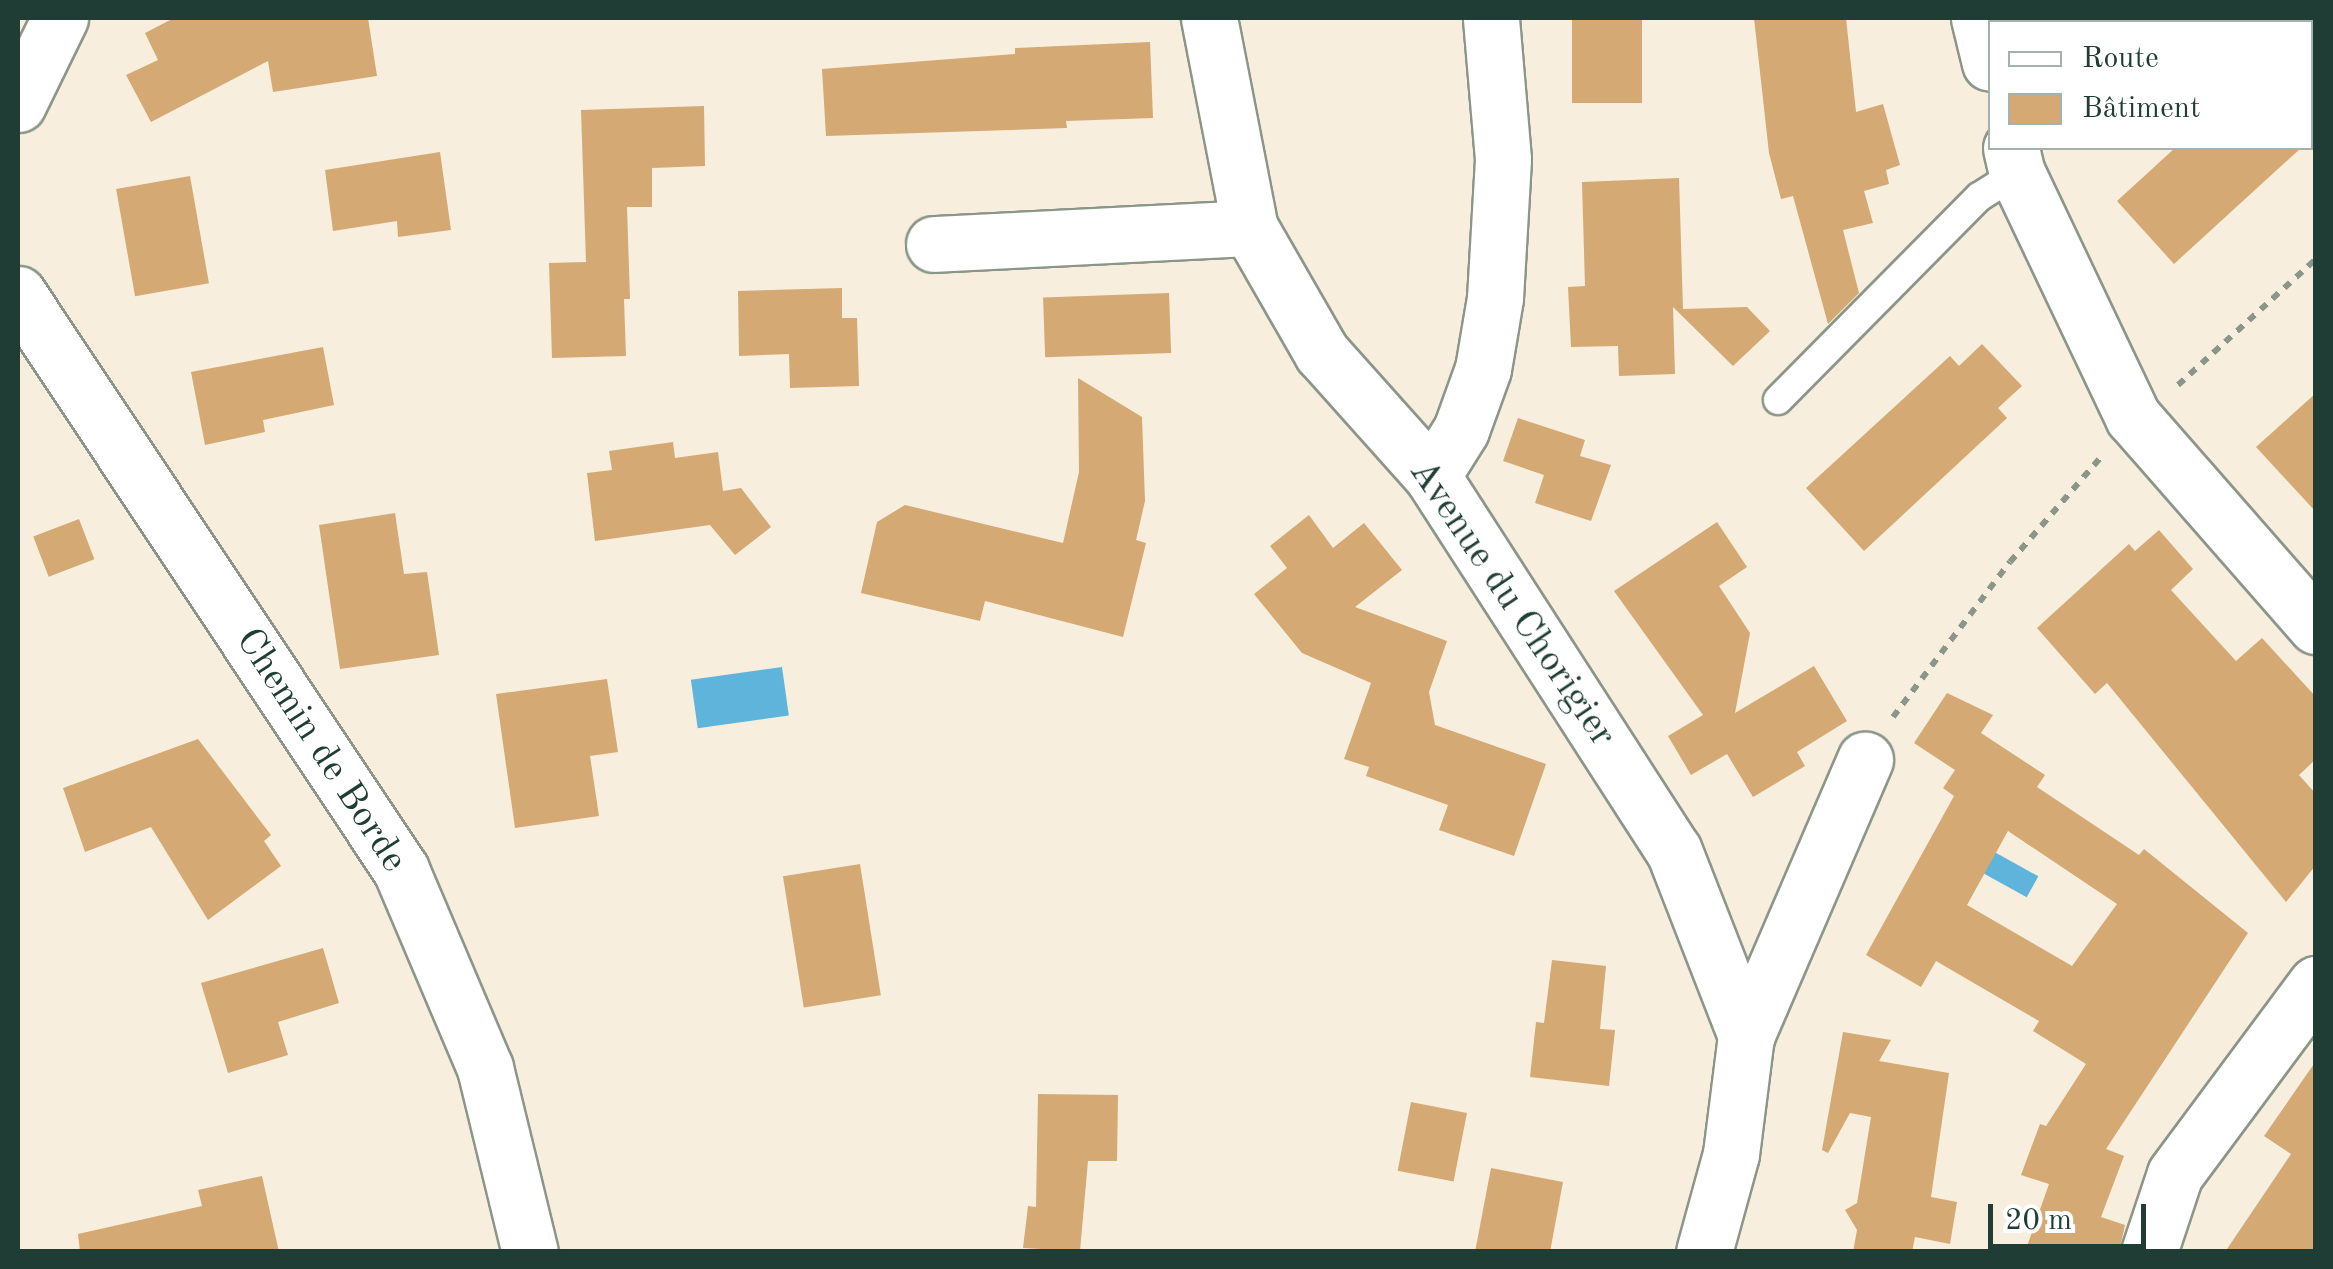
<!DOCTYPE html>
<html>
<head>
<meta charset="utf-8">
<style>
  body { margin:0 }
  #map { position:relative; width:2333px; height:1269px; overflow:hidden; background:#f7eedd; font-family:"Old Standard TT",serif }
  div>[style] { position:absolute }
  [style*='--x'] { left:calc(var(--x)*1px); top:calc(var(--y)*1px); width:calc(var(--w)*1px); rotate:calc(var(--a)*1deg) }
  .water>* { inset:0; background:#5eb4db; transform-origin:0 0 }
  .building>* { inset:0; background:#d4a973; transform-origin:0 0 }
  .path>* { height:6px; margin-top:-3px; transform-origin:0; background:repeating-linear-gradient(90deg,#8b9688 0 8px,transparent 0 16px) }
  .roads { filter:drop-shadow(2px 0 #8b9688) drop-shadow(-2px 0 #8b9688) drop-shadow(0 2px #8b9688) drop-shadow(0 -2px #8b9688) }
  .lane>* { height:28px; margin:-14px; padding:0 14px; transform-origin:14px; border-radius:14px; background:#fff }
  .street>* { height:55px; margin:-27.5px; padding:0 27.5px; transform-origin:27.5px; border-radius:27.5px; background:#fff }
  span { translate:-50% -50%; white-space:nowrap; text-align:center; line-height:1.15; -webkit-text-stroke:8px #fff; paint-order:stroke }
  .street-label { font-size:38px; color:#1f3d34 }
  .frame { position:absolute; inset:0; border:20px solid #1f3d34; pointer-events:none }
  .legend { position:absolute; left:1988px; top:20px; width:325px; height:130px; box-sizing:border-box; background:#fff; border:2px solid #a5b1ae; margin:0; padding:12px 18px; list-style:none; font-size:30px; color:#1f3d34 }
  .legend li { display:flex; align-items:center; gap:20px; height:50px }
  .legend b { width:50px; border:2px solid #a5b1ae }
  .scale { position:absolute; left:1988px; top:1204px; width:158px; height:45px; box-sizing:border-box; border:5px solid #1f3d34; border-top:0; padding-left:12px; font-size:30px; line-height:35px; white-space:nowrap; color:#1f3d34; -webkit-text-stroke:8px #fff; paint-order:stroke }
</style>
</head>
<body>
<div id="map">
  <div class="water">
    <i style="left:782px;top:667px;width:49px;height:92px;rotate:82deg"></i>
    <i style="left:1971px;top:839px;width:77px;height:24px;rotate:29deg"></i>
  </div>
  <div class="building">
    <i style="clip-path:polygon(174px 18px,368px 18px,377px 76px,273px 92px,268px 61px,151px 122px,126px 75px,158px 60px,145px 33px)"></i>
    <i style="left:1572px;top:18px;width:70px;height:85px"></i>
    <i style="clip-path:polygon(1754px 18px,1846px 18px,1856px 112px,1883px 104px,1900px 165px,1886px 170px,1889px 184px,1864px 191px,1873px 223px,1843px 230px,1859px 293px,1828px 324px,1793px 196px,1781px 199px,1769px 153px)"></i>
    <i style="clip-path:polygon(1150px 42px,1153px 118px,1066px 121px,1067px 128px,826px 136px,822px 69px,1015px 54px,1015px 48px)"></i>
    <i style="clip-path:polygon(704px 106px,705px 166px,652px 168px,652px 207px,627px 207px,630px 299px,624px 299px,626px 356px,552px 358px,549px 263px,586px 262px,581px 110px)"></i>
    <i style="clip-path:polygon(2175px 148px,2301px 148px,2174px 264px,2117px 201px)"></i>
    <i style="clip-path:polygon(440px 152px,451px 230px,398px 237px,397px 221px,333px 231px,325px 170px)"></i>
    <i style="left:190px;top:176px;width:109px;height:75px;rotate:80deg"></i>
    <i style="clip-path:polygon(1679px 178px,1683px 309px,1747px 307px,1770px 331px,1733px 366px,1673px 307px,1675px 374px,1619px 376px,1618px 346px,1571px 347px,1568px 287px,1585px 286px,1582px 182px)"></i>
    <i style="clip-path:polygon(842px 288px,842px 318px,857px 318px,859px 386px,790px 388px,789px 354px,739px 356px,738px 291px)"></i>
    <i style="left:1169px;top:293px;width:60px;height:126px;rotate:88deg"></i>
    <i style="clip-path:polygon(1982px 344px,2022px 386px,1998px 408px,2007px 418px,1864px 551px,1806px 488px,1950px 356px,1959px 366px)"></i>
    <i style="clip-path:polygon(323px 347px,334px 405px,263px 420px,265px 432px,205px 445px,191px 372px)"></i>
    <i style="clip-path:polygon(1078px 378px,1142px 417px,1145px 501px,1136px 540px,1146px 543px,1123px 637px,985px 601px,980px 621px,861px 593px,877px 522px,905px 505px,1063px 543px,1079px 472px)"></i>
    <i style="clip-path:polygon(2316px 393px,2316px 512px,2256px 447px)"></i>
    <i style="clip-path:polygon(1518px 418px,1585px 440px,1580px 456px,1611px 465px,1591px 521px,1535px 503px,1544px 475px,1503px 461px)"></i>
    <i style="clip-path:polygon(673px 442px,675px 458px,718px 452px,723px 491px,741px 488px,771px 527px,735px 555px,710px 525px,595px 541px,587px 473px,612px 470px,609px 451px)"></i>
    <i style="clip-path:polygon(395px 513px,404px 574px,427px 572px,439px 655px,340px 669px,319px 525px)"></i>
    <i style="clip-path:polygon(1309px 515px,1333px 548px,1364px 523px,1402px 570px,1355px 607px,1447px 641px,1429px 692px,1435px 725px,1546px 764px,1514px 856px,1439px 830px,1448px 805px,1366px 776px,1369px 767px,1344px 759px,1371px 683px,1302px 653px,1254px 594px,1287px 568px,1270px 546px)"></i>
    <i style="left:79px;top:519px;width:43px;height:49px;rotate:69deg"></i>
    <i style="clip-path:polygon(1717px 522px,1747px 567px,1719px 586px,1750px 633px,1735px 713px,1814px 666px,1847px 721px,1797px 752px,1805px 766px,1753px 797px,1727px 754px,1691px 775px,1668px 736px,1703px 715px,1614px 591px)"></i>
    <i style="clip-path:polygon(2159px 530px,2193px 569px,2171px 590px,2236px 661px,2262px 638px,2316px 697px,2316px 759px,2299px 775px,2316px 794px,2316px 865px,2286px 902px,2107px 683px,2095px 694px,2037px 628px,2129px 544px,2135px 551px)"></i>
    <i style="clip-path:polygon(607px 679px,618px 752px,590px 756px,599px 816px,515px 828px,496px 694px)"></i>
    <i style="clip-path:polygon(evenodd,1947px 693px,1993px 715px,1981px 733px,2045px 775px,2037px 787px,2139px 855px,2144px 849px,2248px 933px,2106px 1149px,2124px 1156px,2101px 1217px,2125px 1225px,2119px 1252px,2025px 1252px,2049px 1184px,2021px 1175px,2040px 1124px,2046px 1126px,2086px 1064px,2033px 1031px,2039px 1021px,1936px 961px,1921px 987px,1866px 955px,1954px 796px,1943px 788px,1955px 770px,1914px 743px,1947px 693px,2008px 831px,2117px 904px,2072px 966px,1967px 905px,2008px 831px)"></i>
    <i style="clip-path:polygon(198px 739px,271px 835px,264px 841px,281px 866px,208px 920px,151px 827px,85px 852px,63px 788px)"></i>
    <i style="left:860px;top:864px;width:133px;height:78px;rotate:81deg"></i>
    <i style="clip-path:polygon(323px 948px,339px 1003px,278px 1022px,288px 1055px,228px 1073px,201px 983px)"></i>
    <i style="clip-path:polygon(1552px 960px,1606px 966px,1600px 1029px,1615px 1030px,1609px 1086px,1530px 1077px,1536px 1022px,1544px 1023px)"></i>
    <i style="clip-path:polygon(1843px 1032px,1891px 1040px,1879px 1061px,1949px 1073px,1931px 1197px,1957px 1202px,1950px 1244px,1915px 1237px,1912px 1252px,1853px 1252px,1857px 1230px,1845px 1210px,1857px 1203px,1871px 1117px,1850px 1113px,1828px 1153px,1822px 1150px)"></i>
    <i style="clip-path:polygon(2316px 1061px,2316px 1252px,2225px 1252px,2291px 1154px,2264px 1136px)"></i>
    <i style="clip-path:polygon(1038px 1094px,1118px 1095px,1117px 1161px,1088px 1161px,1080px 1251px,1023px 1248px,1028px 1206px,1036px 1207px)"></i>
    <i style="left:1411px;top:1102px;width:57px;height:70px;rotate:11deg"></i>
    <i style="clip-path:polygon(1491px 1168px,1563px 1182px,1550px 1252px,1475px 1252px)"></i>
    <i style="clip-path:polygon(262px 1176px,279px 1252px,80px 1252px,78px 1234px,202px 1206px,198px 1190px)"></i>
  </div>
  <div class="path">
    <i style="--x:2178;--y:385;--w:187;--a:-42.4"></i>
    <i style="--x:1893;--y:717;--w:194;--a:-53"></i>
    <i style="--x:2010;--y:562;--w:138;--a:-49.1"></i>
  </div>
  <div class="roads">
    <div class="lane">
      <i style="--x:1778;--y:400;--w:286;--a:-45.3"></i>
      <i style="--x:1979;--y:197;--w:45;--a:-32.3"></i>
    </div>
    <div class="street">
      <i style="--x:1209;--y:18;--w:214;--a:79"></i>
      <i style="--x:1250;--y:228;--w:144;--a:60.1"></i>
      <i style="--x:1322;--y:353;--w:165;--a:48.2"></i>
      <i style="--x:1432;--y:476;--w:446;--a:57.2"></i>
      <i style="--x:1674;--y:851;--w:199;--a:68.7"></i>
      <i style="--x:1979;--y:18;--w:46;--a:76.3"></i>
      <i style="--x:2196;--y:22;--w:6;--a:-39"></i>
      <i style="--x:18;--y:104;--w:96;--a:-64"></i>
      <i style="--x:2011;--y:148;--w:26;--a:77"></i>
      <i style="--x:2017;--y:173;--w:270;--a:64.6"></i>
      <i style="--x:2133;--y:417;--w:278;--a:48.8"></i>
      <i style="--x:934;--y:244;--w:316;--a:-2.9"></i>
      <i style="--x:18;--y:294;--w:692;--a:56.38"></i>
      <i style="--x:401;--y:870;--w:215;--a:67"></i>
      <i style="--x:485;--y:1068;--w:189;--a:76.3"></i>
      <i style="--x:1432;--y:476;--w:54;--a:-57.8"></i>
      <i style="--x:1461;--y:430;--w:65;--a:-70.2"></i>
      <i style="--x:1483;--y:369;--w:72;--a:-80.4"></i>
      <i style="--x:1495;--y:298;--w:139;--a:-86.7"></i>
      <i style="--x:1503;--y:159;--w:142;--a:-94.9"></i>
      <i style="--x:1704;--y:1252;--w:102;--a:-74.6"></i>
      <i style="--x:1731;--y:1154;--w:119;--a:-82.8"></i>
      <i style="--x:1746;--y:1036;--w:301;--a:-66.7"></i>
      <i style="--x:2149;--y:1252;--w:82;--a:-71.6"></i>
      <i style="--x:2175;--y:1174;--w:237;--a:-53.4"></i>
    </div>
  </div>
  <div class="street-label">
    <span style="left:1511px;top:604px;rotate:56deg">Avenue du Chorigier</span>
    <span style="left:320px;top:751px;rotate:57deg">Chemin de Borde</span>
  </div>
  <div class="frame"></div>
  <ul class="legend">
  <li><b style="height:12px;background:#fff"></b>Route</li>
  <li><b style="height:28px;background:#d4a973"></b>Bâtiment</li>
  </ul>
  <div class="scale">20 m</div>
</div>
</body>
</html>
